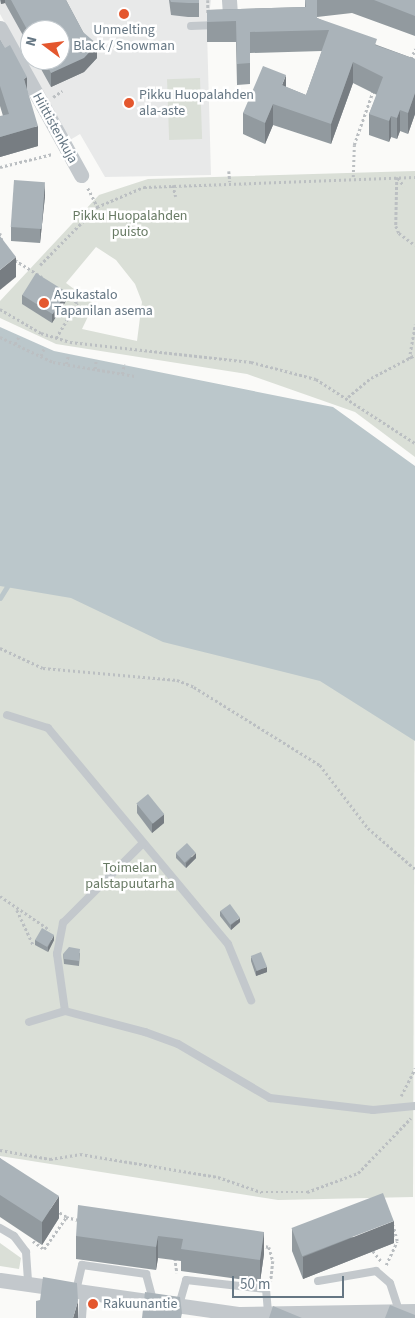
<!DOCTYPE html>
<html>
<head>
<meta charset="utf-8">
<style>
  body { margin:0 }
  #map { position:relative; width:415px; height:1318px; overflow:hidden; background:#fafaf8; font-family:"Source Sans 3",sans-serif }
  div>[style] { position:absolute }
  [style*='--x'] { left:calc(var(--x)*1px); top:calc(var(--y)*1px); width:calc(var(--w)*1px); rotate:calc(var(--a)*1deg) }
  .built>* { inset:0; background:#e8e9e9 }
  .green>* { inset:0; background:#dadfd7; transform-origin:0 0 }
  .water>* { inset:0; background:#bbc7cb }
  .stream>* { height:4.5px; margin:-2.25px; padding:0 2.25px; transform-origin:2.25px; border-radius:2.25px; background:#bbc7cb }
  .path>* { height:2.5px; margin-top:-1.25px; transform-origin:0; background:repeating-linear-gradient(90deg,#bbbfc2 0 2.5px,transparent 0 5px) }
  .service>* { height:8px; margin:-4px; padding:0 4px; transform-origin:4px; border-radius:4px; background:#c3c8cc }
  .minor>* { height:15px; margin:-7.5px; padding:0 7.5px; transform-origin:7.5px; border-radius:7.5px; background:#c3c8cc }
  .wall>* { inset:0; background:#929a9f }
  .shaded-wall>* { inset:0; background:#777d82 }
  .building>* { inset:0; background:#aab3b9; transform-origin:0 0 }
  .dots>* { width:14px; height:14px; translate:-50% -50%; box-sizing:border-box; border:2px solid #fff; border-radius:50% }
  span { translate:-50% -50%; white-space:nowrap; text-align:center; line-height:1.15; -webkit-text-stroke:5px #fff; paint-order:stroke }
  .poi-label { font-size:14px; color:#657683 }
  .left { translate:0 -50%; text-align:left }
  .street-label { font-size:14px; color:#657683 }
  .park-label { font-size:14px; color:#687a64 }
  .north { position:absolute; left:20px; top:20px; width:50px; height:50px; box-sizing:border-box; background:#fff; border:1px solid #c1c8cd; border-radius:50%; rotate:285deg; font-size:14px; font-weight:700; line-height:20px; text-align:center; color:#657683 }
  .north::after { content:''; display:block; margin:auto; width:18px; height:22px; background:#e4572e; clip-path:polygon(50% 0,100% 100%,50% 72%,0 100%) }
  .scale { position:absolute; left:232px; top:1276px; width:112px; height:22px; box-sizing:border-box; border:2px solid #657683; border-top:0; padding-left:6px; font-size:15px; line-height:18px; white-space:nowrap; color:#657683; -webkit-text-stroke:4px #fff; paint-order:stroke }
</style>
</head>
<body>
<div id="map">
  <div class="built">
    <i style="clip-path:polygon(evenodd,0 0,211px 0,207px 31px,211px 175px,105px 177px,80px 134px,70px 140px,0 14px,0 0,30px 30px,60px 30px,60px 60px,30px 60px,30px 30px)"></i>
  </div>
  <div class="green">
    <i style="left:200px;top:78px;width:61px;height:33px;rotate:88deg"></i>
    <i style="clip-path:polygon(evenodd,415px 171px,415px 457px,355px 412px,247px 374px,56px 344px,0 318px,0 301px,99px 195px,148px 179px,415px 171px,96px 247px,116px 260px,135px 284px,142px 302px,137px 341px,82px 329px,94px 304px,66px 283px,96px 247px)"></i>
    <i style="clip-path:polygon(0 547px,415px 595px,413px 1197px,278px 1200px,0 1156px)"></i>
    <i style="clip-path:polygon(0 1243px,21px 1258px,19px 1269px,0 1266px)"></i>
  </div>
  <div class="water">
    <i style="clip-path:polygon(0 327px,54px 351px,333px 407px,415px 466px,415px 741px,320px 681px,163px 642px,71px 598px,0 586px)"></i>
  </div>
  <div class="stream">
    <i style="--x:0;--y:598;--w:13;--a:-58"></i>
  </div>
  <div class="path">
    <i style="--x:208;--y:0;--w:13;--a:90"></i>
    <i style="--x:411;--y:59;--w:11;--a:-68"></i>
    <i style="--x:53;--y:97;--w:11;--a:-34"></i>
    <i style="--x:0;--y:167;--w:54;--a:-14"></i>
    <i style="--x:229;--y:171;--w:11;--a:85"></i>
    <i style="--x:353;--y:177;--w:32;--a:-88"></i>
    <i style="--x:354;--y:145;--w:57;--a:-70.6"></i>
    <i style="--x:397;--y:177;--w:49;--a:91.2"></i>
    <i style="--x:396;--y:226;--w:8;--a:67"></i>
    <i style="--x:399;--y:233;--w:20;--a:37"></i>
    <i style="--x:398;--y:178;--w:10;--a:53"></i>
    <i style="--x:173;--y:185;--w:12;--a:76"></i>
    <i style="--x:88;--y:188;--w:31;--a:63"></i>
    <i style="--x:0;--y:233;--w:7;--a:74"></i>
    <i style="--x:15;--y:260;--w:32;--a:32"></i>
    <i style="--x:40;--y:265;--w:81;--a:-45.5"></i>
    <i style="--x:97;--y:207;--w:51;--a:-23.1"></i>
    <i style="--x:144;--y:187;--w:271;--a:-2.1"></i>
    <i style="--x:0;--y:309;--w:48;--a:30.3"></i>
    <i style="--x:41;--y:333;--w:30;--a:17"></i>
    <i style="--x:70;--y:342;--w:182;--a:6.3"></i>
    <i style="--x:251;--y:362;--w:67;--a:14.7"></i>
    <i style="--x:316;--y:379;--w:118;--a:32.9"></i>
    <i style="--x:0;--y:337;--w:59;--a:25.3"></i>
    <i style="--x:53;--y:362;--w:83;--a:9.7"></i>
    <i style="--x:56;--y:338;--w:41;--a:-59"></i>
    <i style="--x:77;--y:303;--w:15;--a:-143"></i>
    <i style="--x:15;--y:344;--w:9;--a:-63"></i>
    <i style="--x:41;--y:356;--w:9;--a:-69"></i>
    <i style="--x:409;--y:359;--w:35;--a:-80"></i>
    <i style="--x:66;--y:364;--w:8;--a:-76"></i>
    <i style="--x:95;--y:369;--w:9;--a:-84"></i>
    <i style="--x:122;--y:374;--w:10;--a:-79"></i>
    <i style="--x:348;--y:397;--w:30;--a:-40"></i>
    <i style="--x:371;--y:378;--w:50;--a:-27.6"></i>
    <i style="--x:0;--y:648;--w:47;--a:24.9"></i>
    <i style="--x:43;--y:668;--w:135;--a:5.1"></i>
    <i style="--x:177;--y:680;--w:18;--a:22"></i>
    <i style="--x:194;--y:687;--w:148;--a:31.8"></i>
    <i style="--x:320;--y:765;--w:79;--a:52.7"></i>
    <i style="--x:368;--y:828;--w:62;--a:41.1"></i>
    <i style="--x:0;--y:896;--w:60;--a:34.2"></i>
    <i style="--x:17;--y:910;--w:38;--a:65"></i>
    <i style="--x:401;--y:1096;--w:31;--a:-63"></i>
    <i style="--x:0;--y:1150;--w:51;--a:10.2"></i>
    <i style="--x:50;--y:1159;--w:30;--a:-9"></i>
    <i style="--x:80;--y:1154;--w:140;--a:9.5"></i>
    <i style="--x:218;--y:1177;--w:46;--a:19.2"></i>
    <i style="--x:261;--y:1192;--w:46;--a:0"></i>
    <i style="--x:307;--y:1192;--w:54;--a:-20.4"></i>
    <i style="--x:358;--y:1173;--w:76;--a:-46.1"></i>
    <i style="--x:66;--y:1217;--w:13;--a:13"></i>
    <i style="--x:33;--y:1241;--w:14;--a:36"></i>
    <i style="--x:44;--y:1249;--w:39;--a:-55"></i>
    <i style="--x:66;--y:1217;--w:9;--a:-148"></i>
    <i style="--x:261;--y:1245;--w:8;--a:14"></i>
    <i style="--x:269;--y:1247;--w:15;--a:74"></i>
    <i style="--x:273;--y:1261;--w:20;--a:96"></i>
    <i style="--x:373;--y:1251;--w:13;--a:51"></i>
    <i style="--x:175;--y:1258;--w:15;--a:82"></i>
    <i style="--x:386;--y:1265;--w:26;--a:-65"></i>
    <i style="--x:397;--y:1241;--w:16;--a:-105"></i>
  </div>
  <div class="service">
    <i style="--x:191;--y:26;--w:26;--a:-2"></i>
    <i style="--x:7;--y:715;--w:43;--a:17.6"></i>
    <i style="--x:48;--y:728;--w:281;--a:50.2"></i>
    <i style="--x:228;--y:944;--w:61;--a:67.7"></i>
    <i style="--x:65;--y:1011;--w:58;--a:-98"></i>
    <i style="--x:57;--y:954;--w:32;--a:-79"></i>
    <i style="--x:63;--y:923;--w:112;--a:-45"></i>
    <i style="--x:29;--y:1022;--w:38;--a:-17"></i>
    <i style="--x:65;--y:1011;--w:83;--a:14.7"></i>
    <i style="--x:145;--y:1032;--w:35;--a:20"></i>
    <i style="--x:178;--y:1044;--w:107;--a:30.4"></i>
    <i style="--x:270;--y:1098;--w:104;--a:6.6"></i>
    <i style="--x:373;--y:1110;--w:42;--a:-5.4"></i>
    <i style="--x:0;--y:1228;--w:16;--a:30"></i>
    <i style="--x:14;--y:1236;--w:20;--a:53"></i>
    <i style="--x:26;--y:1252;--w:32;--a:86"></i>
    <i style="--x:318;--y:1281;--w:59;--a:-9.8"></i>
    <i style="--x:376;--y:1271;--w:18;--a:41"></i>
    <i style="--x:390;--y:1283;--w:29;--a:72"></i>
    <i style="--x:76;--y:1291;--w:27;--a:-77"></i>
    <i style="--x:82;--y:1265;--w:65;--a:8"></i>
    <i style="--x:146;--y:1274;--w:28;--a:75"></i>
    <i style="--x:179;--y:1305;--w:26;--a:-74"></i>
    <i style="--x:186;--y:1280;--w:81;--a:6.4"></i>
    <i style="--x:266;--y:1289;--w:24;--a:85"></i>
    <i style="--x:82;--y:1318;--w:26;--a:-86"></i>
  </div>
  <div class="minor">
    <i style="--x:229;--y:0;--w:15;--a:86"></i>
    <i style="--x:0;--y:28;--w:168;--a:61.1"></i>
    <i style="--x:0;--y:1280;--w:242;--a:8.1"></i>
    <i style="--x:240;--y:1314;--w:175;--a:-1"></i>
  </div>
  <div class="wall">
    <i style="clip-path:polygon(0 0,66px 0,97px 58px,84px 72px,51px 87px,36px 60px,60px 60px,30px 30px,30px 48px,5px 3px,1px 4px)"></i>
    <i style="clip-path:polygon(169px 0,199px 0,199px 17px,188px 17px,171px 15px)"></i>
    <i style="clip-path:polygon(305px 0,415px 0,415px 36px,352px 13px,317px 17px,317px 18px,377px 45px,415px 59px,415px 114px,408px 134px,400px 131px,397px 139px,391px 137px,389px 142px,369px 135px,369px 114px,377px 95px,353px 83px,331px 144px,273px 125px,265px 144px,243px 134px,243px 113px,286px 87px,306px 95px,322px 51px,250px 53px,250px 84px,237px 85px,236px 42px,207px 42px,207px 10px,305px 7px)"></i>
    <i style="clip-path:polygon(0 40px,27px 90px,38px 146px,0 157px,0 116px,3px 116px,0 106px)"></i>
    <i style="clip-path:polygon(45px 196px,40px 243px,11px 241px,11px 227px)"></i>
    <i style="clip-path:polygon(22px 295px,66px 301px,52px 323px,22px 304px)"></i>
    <i style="clip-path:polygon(137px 804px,164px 823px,152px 833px,137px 813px)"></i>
    <i style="clip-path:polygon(176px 853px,196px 858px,186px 868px,176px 858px)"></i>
    <i style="clip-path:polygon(220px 911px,240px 922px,231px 930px,220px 916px)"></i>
    <i style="clip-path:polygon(35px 940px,54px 940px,48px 952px,35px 945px)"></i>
    <i style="clip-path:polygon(80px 953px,79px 966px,64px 964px,63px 954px)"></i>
    <i style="clip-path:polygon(251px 957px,267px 972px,256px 976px,251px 961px)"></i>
    <i style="clip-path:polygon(0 1158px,59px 1218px,42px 1245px,0 1217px)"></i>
    <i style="clip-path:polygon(292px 1229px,394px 1243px,303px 1279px,292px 1251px)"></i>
    <i style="clip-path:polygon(264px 1232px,264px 1254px,260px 1282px,181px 1271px,181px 1261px,158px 1258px,156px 1270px,76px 1259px,76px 1236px)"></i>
  </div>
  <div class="shaded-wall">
    <i style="clip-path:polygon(1px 0,5px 0,5px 3px,1px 4px)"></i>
    <i style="clip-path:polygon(97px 44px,97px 58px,84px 72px,51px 87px,51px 73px)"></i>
    <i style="clip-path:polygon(353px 62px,353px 83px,331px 144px,331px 124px)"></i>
    <i style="clip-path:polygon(286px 75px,286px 96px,282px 85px)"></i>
    <i style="clip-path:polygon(27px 77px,27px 97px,24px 79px)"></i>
    <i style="clip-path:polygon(415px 93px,415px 114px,408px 134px,408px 113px)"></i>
    <i style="clip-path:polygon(273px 104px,273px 125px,265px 144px,265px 123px)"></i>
    <i style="clip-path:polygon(400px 110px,400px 131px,397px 139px,397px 118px)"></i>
    <i style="clip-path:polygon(391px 116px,391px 137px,389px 142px,389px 121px)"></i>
    <i style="clip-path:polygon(38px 126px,38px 146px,0 157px,0 137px)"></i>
    <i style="clip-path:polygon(45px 182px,45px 196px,40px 243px,40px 229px)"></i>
    <i style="clip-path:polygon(16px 257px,16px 277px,0 290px,0 270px)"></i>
    <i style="clip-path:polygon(66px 292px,66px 301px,52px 323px,52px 314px)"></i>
    <i style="clip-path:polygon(164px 814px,164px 823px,152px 833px,152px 823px)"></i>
    <i style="clip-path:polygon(196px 853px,196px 858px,186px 868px,186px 863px)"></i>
    <i style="clip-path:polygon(240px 918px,240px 922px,231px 930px,231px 925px)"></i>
    <i style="clip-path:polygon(54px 935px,54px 940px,48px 952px,48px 947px)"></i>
    <i style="clip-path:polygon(267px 967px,267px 972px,256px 976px,256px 971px)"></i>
    <i style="clip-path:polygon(59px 1196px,59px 1218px,42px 1245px,42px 1222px)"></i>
    <i style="clip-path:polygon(394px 1221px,394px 1243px,303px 1279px,303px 1257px)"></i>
    <i style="clip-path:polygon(264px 1232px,264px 1254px,260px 1282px,260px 1260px)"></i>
    <i style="clip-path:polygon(158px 1236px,158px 1258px,156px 1270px,156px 1247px)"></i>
    <i style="clip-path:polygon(78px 1301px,78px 1318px,73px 1318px)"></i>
  </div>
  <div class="building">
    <i style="clip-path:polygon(11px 0,66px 0,83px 32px,97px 44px,84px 58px,51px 73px,44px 60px,60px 60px,60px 30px,30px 30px,30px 35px)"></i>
    <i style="clip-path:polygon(170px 0,199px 0,199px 3px,188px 3px,171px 2px)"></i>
    <i style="clip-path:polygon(305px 0,317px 0,317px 18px,377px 39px,375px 45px,415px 59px,415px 93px,408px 113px,400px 110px,397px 118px,391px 116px,389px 121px,369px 114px,383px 77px,353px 62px,331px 124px,273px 104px,265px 123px,243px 113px,263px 66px,286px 75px,282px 85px,306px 95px,329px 30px,250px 32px,250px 63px,237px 64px,236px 21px,207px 22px,207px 10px,306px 7px)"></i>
    <i style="clip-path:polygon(374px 0,415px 0,415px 16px)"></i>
    <i style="clip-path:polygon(0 40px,5px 48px,10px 45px,27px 77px,24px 79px,38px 126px,0 137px,0 116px,9px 114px,0 86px)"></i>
    <i style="left:14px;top:180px;width:31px;height:47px;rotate:4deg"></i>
    <i style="clip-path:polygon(0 236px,16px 257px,0 270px)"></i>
    <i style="left:36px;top:273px;width:36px;height:26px;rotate:32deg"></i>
    <i style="left:148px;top:794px;width:26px;height:15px;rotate:51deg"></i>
    <i style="left:187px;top:843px;width:13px;height:15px;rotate:48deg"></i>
    <i style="left:230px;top:904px;width:17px;height:12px;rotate:54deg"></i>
    <i style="left:42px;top:928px;width:14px;height:14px;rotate:30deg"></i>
    <i style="clip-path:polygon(69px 947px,80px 949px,79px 961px,64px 959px,63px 954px)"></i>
    <i style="left:261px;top:952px;width:16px;height:11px;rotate:68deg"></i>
    <i style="clip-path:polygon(0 1158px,59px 1196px,42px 1222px,0 1195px)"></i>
    <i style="left:383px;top:1193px;width:30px;height:98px;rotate:69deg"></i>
    <i style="clip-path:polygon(78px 1205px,264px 1232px,260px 1260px,181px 1249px,183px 1239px,158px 1236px,156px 1247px,76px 1236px)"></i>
    <i style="clip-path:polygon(43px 1277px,77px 1283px,78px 1301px,73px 1318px,36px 1318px,36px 1301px,40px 1300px)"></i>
    <i style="clip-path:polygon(145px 1292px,180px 1297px,182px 1313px,181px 1318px,142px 1318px)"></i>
    <i style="clip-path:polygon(390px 1305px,415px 1315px,415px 1318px,385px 1318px)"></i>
    <i style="clip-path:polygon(273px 1306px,302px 1318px,269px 1318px)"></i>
  </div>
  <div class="dots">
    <i style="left:124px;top:14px;background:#e4572e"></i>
    <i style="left:129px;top:103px;background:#e4572e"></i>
    <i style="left:44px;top:303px;background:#e4572e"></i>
    <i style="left:93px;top:1304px;background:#e4572e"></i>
  </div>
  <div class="poi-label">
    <span style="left:124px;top:38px">Unmelting<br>Black / Snowman</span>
    <span class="left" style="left:139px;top:103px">Pikku Huopalahden<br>ala-aste</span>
    <span class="left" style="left:54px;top:303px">Asukastalo<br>Tapanilan asema</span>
    <span class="left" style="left:103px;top:1304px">Rakuunantie</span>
  </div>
  <div class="street-label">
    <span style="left:55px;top:128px;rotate:61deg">Hiittistenkuja</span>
  </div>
  <div class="park-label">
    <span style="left:130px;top:224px">Pikku Huopalahden<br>puisto</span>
    <span style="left:130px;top:876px">Toimelan<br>palstapuutarha</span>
  </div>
  <div class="north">N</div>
  <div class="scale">50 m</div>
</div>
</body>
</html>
